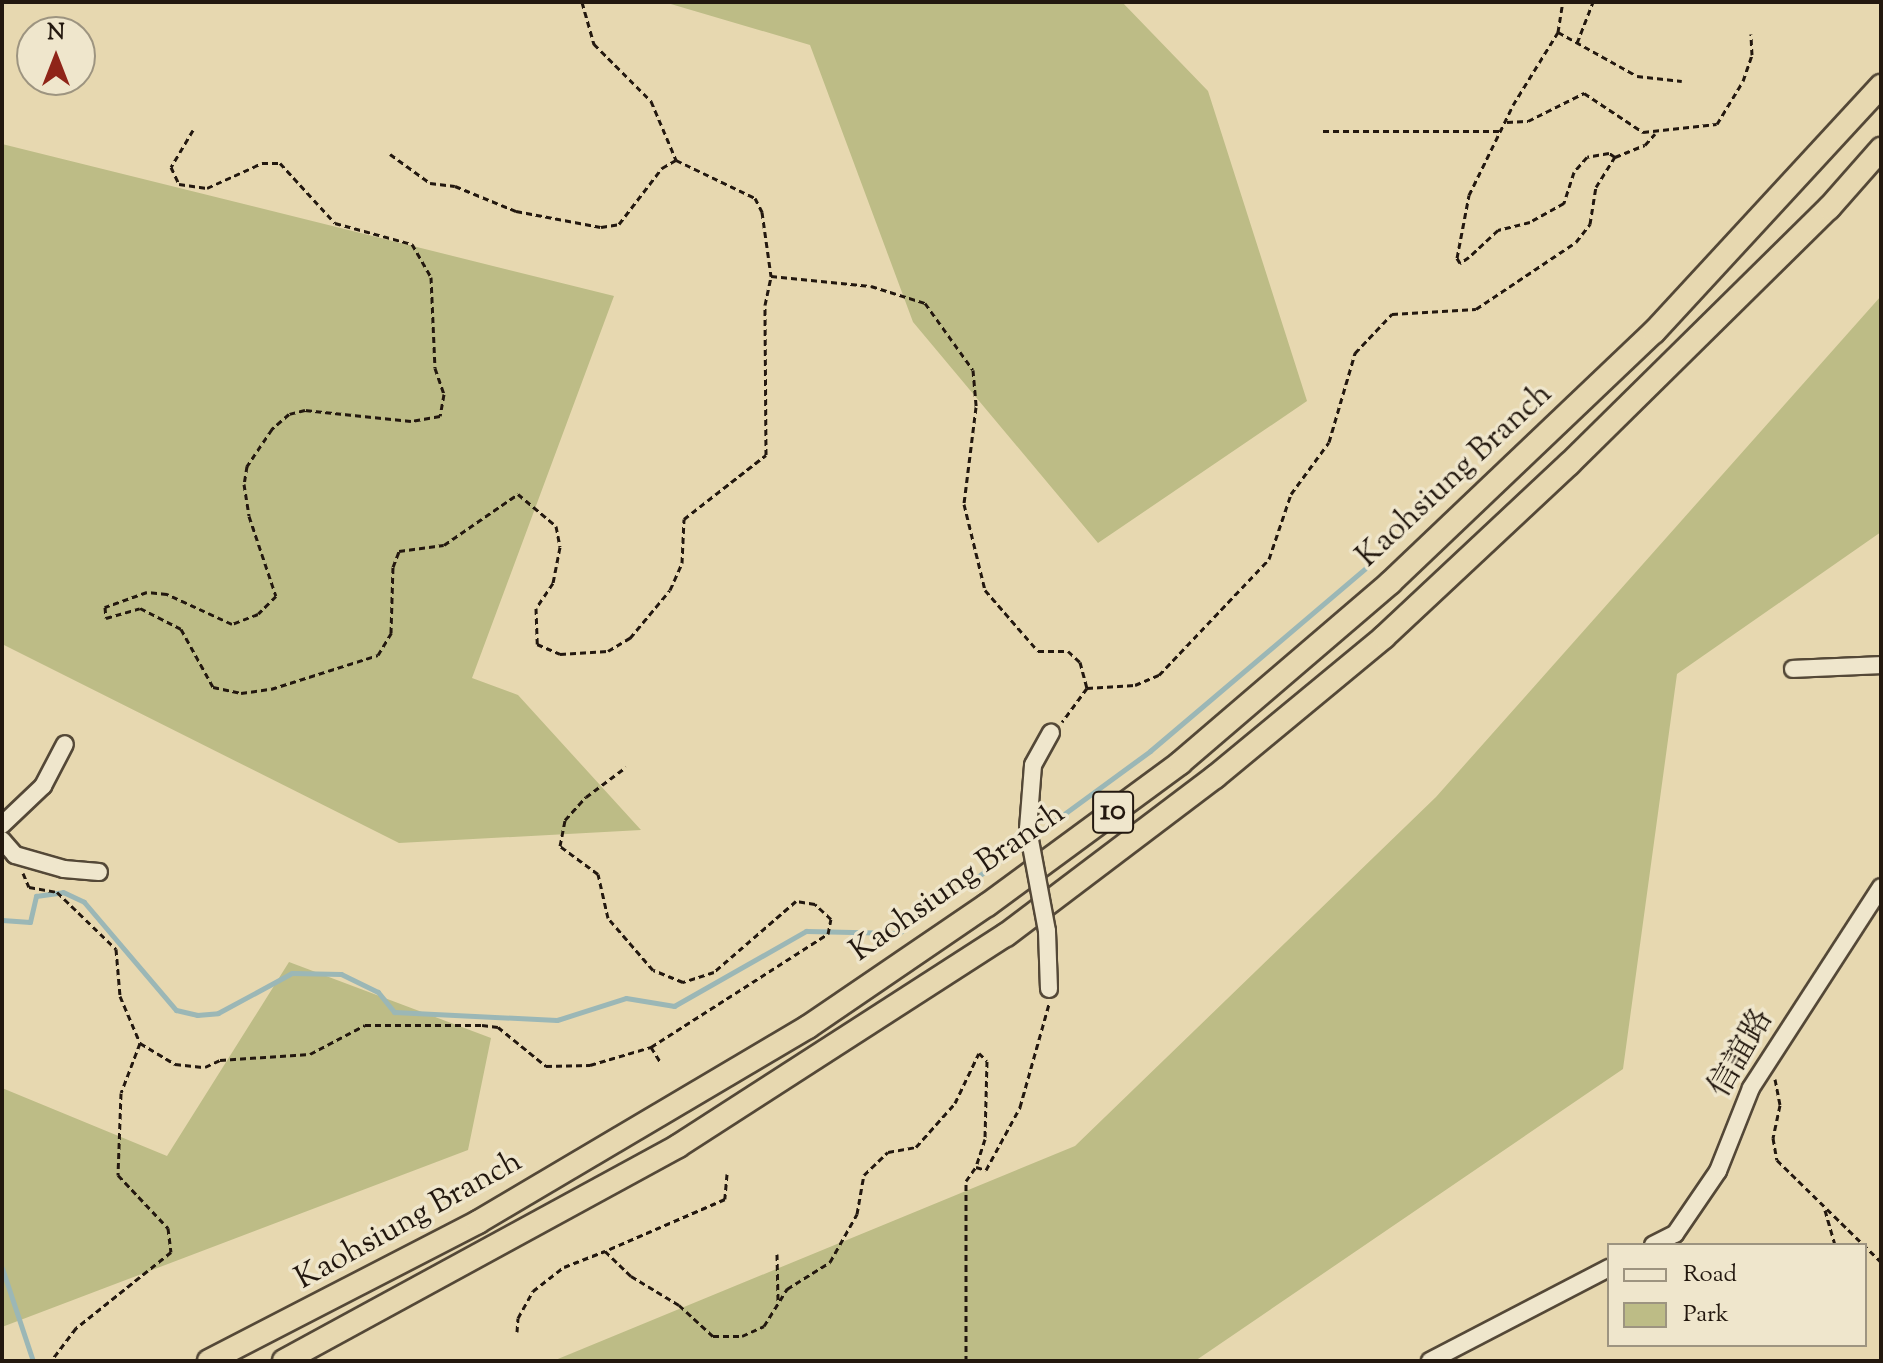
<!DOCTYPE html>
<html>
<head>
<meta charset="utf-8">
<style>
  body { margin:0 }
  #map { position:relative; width:1883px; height:1363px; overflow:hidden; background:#e7d8b0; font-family:"Sorts Mill Goudy","Noto Serif TC",serif }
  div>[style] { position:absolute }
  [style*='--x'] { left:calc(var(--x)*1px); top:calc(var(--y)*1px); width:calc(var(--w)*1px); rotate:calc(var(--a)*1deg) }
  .green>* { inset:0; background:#bdbc86 }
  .stream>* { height:5px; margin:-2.5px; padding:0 2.5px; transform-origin:2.5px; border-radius:2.5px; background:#9bb7b6 }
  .path>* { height:3px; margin-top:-1.5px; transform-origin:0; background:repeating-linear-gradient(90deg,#23180f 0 6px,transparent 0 10px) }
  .roads { filter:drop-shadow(2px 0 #544837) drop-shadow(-2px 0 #544837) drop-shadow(0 2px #544837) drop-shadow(0 -2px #544837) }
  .minor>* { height:16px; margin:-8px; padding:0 8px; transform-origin:8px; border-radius:8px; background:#efe6cc }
  .highway>* { height:22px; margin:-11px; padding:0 11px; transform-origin:11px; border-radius:11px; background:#e7d8b0 }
  .bridges { filter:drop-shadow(2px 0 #544837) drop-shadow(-2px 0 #544837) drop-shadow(0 2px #544837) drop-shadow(0 -2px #544837) }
  .minor-bridge>* { height:16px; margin:-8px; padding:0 8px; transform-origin:8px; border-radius:8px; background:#efe6cc }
  span { translate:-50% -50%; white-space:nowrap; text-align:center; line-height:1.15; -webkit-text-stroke:7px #efe6cc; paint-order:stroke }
  .shield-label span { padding:2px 6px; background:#efe6cc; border:2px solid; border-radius:6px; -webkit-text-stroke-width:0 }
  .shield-label { font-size:30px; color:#23180f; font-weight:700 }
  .street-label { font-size:32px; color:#23180f }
  .frame { position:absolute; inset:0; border:4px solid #23180f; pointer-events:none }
  .legend { position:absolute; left:1607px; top:1243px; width:260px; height:104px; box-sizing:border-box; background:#efe6cc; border:2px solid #9d9480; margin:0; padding:10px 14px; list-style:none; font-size:24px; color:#23180f }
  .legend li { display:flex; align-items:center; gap:16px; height:40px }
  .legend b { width:40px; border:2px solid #9d9480 }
  .north { position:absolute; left:16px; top:16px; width:80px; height:80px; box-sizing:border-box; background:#efe6cc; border:2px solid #9d9480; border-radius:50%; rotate:0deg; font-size:22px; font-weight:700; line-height:32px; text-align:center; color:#23180f }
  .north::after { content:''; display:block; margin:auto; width:28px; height:36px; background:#8f2418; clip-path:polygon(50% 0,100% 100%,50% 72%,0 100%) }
</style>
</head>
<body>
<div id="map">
  <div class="green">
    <i style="clip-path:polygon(664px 2px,1122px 2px,1208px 91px,1307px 401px,1098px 543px,913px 322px,810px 45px)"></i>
    <i style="clip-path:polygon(2px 144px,614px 296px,472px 678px,518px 695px,641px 830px,399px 843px,2px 644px)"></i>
    <i style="clip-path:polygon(1881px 296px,1881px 532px,1677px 674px,1623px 1069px,1195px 1361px,553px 1361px,1075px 1146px,1436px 797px)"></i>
    <i style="clip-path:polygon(289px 962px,491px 1038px,468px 1150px,2px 1327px,2px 1088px,167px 1156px)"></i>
  </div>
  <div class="stream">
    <i style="--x:1034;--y:836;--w:144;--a:-36.2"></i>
    <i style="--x:1150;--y:751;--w:283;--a:-40.3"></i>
    <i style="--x:2;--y:920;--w:28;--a:4"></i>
    <i style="--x:30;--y:922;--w:27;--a:-77"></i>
    <i style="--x:36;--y:896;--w:27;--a:-8"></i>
    <i style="--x:63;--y:892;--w:23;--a:25"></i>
    <i style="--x:84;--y:902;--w:142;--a:49.6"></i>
    <i style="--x:176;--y:1010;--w:22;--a:13"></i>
    <i style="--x:197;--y:1015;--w:21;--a:-5"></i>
    <i style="--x:218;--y:1013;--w:84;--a:-28.4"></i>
    <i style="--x:292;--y:973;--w:49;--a:1.2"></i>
    <i style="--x:341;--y:974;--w:41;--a:25.9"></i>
    <i style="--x:378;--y:992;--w:26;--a:51"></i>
    <i style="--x:394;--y:1012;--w:163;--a:2.8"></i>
    <i style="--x:557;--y:1020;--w:72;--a:-17.7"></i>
    <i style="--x:626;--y:998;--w:49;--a:9.5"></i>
    <i style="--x:674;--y:1006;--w:152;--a:-29.6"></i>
    <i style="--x:806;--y:931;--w:93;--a:1.2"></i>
    <i style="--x:899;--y:933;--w:156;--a:-35.6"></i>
    <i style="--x:2;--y:1268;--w:98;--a:71.6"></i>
  </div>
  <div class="path">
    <i style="--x:582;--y:2;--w:44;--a:74.1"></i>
    <i style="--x:594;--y:44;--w:81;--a:45"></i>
    <i style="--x:651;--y:101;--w:64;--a:67"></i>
    <i style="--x:676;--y:160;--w:88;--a:25.7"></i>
    <i style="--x:755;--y:198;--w:16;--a:63"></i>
    <i style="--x:762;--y:212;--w:65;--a:82"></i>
    <i style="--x:771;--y:276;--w:100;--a:5.7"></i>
    <i style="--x:871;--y:286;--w:57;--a:17.5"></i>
    <i style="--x:925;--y:303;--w:82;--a:54.4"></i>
    <i style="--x:973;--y:370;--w:37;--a:85"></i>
    <i style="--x:976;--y:407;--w:98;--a:97.1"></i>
    <i style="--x:964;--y:504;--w:89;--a:76.3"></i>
    <i style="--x:985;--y:590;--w:81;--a:49"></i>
    <i style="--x:1038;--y:651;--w:30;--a:0"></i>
    <i style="--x:1068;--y:651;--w:16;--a:43"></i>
    <i style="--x:1080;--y:662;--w:27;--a:75"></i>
    <i style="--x:1087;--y:688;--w:42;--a:126.3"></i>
    <i style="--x:1558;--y:32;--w:90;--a:29.1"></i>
    <i style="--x:1637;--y:76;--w:45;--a:6.3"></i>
    <i style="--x:1577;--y:43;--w:44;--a:-68.7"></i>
    <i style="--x:1507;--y:122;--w:21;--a:-3"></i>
    <i style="--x:1528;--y:121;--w:63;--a:-26.6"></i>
    <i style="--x:1584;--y:93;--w:71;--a:33.5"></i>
    <i style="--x:1643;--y:132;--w:74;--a:-6.2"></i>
    <i style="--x:1717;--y:124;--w:50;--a:-58.8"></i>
    <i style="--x:1743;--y:81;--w:28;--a:-71"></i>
    <i style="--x:1752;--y:55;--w:21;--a:-93"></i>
    <i style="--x:193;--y:130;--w:43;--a:120.7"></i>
    <i style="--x:171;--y:167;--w:19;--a:65"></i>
    <i style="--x:179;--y:184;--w:28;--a:8"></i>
    <i style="--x:207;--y:188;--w:60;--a:-24.4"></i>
    <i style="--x:262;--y:163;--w:18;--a:0"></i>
    <i style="--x:280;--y:163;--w:81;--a:47.5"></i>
    <i style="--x:335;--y:223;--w:80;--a:15.3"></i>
    <i style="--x:412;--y:244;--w:38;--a:60"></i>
    <i style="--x:431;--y:277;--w:91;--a:87.5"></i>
    <i style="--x:435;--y:368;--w:28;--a:71"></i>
    <i style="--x:444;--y:394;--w:22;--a:100"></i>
    <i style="--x:440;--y:416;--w:29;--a:170"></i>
    <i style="--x:411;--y:421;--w:107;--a:-174.1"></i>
    <i style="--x:305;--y:410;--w:16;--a:166"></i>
    <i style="--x:289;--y:414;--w:23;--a:139"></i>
    <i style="--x:272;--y:429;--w:45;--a:124"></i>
    <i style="--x:247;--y:466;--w:18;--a:99"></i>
    <i style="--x:244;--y:484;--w:32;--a:81"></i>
    <i style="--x:249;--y:516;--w:84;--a:71.4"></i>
    <i style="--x:276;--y:596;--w:25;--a:135"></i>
    <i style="--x:258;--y:614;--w:28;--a:159"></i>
    <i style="--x:232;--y:624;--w:72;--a:-155.2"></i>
    <i style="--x:167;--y:594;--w:20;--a:-174"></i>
    <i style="--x:147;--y:592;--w:45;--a:160.3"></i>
    <i style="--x:105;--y:607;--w:11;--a:85"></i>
    <i style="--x:106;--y:618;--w:35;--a:-16"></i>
    <i style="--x:140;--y:608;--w:46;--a:27.1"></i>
    <i style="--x:181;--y:629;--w:66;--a:61.1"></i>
    <i style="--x:213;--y:687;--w:29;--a:12"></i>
    <i style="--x:241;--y:693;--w:30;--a:-8"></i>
    <i style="--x:271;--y:689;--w:112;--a:-17.6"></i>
    <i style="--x:378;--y:655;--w:26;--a:-59"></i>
    <i style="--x:391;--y:633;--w:66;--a:-88.3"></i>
    <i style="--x:393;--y:567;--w:17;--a:-69"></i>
    <i style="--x:399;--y:551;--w:45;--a:-7.6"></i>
    <i style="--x:444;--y:545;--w:90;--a:-34.6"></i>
    <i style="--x:518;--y:494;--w:50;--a:40.1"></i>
    <i style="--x:556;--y:526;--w:21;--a:79"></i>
    <i style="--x:560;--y:547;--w:37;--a:101"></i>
    <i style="--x:553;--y:583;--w:30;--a:124"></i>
    <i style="--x:536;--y:608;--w:36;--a:88"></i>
    <i style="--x:537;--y:644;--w:25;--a:23"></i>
    <i style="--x:560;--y:654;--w:48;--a:-3.6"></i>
    <i style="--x:608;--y:651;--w:26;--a:-31"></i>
    <i style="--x:630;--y:638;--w:62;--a:-50.2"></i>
    <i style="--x:670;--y:590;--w:30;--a:-66"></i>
    <i style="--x:682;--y:563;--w:44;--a:-87.4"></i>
    <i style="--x:684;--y:519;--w:104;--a:-38"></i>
    <i style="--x:766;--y:455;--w:150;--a:-90.4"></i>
    <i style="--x:765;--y:305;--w:30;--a:-78"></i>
    <i style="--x:1323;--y:131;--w:178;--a:0"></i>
    <i style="--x:390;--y:154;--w:49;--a:35.9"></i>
    <i style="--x:430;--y:183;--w:25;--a:7"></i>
    <i style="--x:455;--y:186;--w:66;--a:22.3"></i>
    <i style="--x:516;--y:211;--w:86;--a:10.7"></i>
    <i style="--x:601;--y:227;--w:18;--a:-9"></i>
    <i style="--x:619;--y:224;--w:71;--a:-52.5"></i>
    <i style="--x:662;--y:168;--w:16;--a:-30"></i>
    <i style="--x:1615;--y:157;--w:32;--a:-22"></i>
    <i style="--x:1645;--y:145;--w:15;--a:-48"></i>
    <i style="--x:1087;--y:688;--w:48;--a:-3.6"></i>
    <i style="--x:1135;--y:685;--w:26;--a:-23"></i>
    <i style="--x:1159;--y:675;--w:160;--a:-46.5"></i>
    <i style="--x:1269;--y:559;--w:69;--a:-71.3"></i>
    <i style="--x:1291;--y:494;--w:64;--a:-53.8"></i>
    <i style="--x:1329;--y:442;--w:93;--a:-73.7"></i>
    <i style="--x:1355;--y:353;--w:54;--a:-46.5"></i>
    <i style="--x:1392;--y:314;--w:84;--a:-3.4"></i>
    <i style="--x:1476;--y:309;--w:120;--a:-33.8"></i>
    <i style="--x:1576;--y:242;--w:23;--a:-52"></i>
    <i style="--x:1590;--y:224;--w:37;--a:-81"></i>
    <i style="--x:1596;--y:187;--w:36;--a:-58"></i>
    <i style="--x:1615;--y:157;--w:7;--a:-146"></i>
    <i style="--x:1609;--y:153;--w:22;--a:170"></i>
    <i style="--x:1587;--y:157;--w:20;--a:131"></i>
    <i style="--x:1574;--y:172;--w:33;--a:108"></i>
    <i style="--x:1564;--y:203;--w:39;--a:151"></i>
    <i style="--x:1530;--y:222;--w:33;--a:166"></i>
    <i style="--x:1498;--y:230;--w:40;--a:137"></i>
    <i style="--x:1469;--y:257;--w:11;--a:146"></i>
    <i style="--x:1460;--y:263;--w:6;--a:-121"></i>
    <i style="--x:1457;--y:258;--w:64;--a:-79.2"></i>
    <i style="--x:1469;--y:195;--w:100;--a:-63.9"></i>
    <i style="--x:1513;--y:105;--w:86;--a:-58.3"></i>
    <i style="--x:1558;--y:32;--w:30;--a:-81"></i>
    <i style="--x:23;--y:873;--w:15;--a:67"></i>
    <i style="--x:29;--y:887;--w:28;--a:10"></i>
    <i style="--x:57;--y:892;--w:82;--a:44"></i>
    <i style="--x:116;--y:949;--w:47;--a:85.1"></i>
    <i style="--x:120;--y:996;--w:51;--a:66.9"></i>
    <i style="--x:140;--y:1043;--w:53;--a:110.8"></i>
    <i style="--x:121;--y:1093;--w:82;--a:92.1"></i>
    <i style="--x:118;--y:1175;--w:73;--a:46.7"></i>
    <i style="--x:168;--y:1228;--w:24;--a:83"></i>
    <i style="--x:171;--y:1252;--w:122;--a:141.3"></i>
    <i style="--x:76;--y:1328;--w:41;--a:127.1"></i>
    <i style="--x:140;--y:1043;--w:41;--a:31"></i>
    <i style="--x:175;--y:1064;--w:30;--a:6"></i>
    <i style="--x:205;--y:1067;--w:17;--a:-25"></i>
    <i style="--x:220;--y:1060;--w:90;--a:-3.8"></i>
    <i style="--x:310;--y:1054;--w:62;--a:-27.8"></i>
    <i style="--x:365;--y:1025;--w:117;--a:0"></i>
    <i style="--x:482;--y:1025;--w:16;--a:7"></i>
    <i style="--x:498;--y:1027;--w:62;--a:39.1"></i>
    <i style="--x:546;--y:1066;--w:44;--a:-1.3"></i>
    <i style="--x:590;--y:1065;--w:64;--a:-16.4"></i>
    <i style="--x:651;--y:1047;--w:210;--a:-32.6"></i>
    <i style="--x:828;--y:934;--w:15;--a:-79"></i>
    <i style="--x:831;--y:919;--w:22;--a:-137"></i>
    <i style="--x:815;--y:904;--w:19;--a:-171"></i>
    <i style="--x:796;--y:901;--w:108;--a:139.1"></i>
    <i style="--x:714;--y:972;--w:33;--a:162"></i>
    <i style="--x:683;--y:982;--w:32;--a:-158"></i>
    <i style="--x:653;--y:970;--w:69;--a:-130.9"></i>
    <i style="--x:608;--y:918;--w:45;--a:-102.8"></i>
    <i style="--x:598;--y:874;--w:47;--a:-143.6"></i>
    <i style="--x:560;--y:846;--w:26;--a:-79"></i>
    <i style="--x:565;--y:820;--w:31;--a:-48"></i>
    <i style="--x:586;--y:797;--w:50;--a:-36.9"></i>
    <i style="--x:651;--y:1047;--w:19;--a:58"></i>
    <i style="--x:1775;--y:1079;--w:26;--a:79"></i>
    <i style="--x:1780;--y:1105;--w:34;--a:102"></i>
    <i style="--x:1773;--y:1138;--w:22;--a:80"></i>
    <i style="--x:1777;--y:1160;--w:146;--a:44.4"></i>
    <i style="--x:727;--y:1174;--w:25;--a:95"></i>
    <i style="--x:725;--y:1199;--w:131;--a:156.6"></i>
    <i style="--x:605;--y:1251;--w:36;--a:44"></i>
    <i style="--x:631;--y:1276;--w:56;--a:31.1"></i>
    <i style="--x:679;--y:1305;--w:46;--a:42.4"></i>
    <i style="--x:713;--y:1336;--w:29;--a:0"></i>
    <i style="--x:742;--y:1336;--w:24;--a:-24"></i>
    <i style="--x:764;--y:1326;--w:44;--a:-58.1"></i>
    <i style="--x:787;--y:1289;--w:51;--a:-32.1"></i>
    <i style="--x:830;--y:1262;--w:55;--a:-60.6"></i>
    <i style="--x:857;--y:1214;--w:40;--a:-80"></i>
    <i style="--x:864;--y:1175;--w:33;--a:-44"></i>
    <i style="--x:888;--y:1152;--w:28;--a:-10"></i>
    <i style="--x:916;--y:1147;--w:59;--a:-48.4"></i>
    <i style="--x:955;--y:1103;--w:55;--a:-64.4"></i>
    <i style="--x:979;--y:1053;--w:11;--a:45"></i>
    <i style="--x:987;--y:1061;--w:78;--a:91.5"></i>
    <i style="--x:985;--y:1139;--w:29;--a:108"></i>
    <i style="--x:976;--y:1167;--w:10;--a:17"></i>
    <i style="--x:986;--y:1170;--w:72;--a:-61.6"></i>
    <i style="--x:1020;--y:1107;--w:107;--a:-74.3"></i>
    <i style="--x:1825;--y:1210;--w:36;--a:74"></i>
    <i style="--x:777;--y:1254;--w:47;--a:88.8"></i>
    <i style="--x:517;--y:1332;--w:14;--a:-86"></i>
    <i style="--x:518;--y:1318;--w:31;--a:-61"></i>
    <i style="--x:533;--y:1291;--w:39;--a:-38"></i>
    <i style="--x:564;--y:1267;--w:44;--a:-21.3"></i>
    <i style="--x:966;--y:1361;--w:180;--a:-90"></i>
    <i style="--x:966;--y:1181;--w:16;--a:-55"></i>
  </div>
  <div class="roads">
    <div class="minor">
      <i style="--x:1793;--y:669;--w:88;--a:-2.6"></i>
      <i style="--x:2;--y:825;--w:57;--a:-43.6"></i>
      <i style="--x:43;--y:786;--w:47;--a:-62.4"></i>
      <i style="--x:2;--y:840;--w:20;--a:49"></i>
      <i style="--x:15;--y:855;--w:51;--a:15.9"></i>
      <i style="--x:64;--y:869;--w:35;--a:5"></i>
      <i style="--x:1653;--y:1245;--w:25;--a:-27"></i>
      <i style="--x:1675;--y:1234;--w:76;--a:-55.7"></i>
      <i style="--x:1718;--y:1171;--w:89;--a:-68.3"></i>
      <i style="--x:1751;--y:1088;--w:239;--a:-57.1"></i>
      <i style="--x:1430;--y:1361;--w:202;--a:-27.5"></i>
    </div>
    <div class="highway">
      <i style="--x:209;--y:1361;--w:303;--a:-27.3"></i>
      <i style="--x:478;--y:1222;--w:383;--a:-30.6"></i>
      <i style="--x:808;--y:1027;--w:217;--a:-34.3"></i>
      <i style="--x:987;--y:905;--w:240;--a:-36.3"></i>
      <i style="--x:1180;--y:763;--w:277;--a:-40.6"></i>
      <i style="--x:1390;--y:583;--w:364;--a:-43.6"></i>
      <i style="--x:1654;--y:332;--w:335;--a:-47.3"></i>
      <i style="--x:284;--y:1361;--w:449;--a:-28.6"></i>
      <i style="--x:678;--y:1146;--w:390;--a:-32.8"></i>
      <i style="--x:1006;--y:935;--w:262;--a:-37.1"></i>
      <i style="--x:1215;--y:777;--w:219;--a:-39.6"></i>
      <i style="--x:1384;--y:637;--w:253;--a:-43.1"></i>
      <i style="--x:1569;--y:464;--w:365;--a:-44.6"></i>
      <i style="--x:1829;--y:208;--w:79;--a:-48.6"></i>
    </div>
  </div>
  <div class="bridges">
    <div class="minor-bridge">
      <i style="--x:1049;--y:989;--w:58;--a:-92"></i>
      <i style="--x:1047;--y:931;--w:104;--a:-100.6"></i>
      <i style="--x:1028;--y:829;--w:64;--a:-85.5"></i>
      <i style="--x:1033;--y:765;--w:37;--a:-61"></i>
    </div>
  </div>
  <div class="shield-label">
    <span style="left:1113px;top:812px">10</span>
  </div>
  <div class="street-label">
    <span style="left:1455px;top:476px;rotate:-43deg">Kaohsiung Branch</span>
    <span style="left:958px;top:883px;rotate:-35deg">Kaohsiung Branch</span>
    <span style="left:1742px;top:1054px;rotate:-60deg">信誼路</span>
    <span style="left:409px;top:1221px;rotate:-29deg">Kaohsiung Branch</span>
  </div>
  <div class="frame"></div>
  <ul class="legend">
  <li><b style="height:10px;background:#efe6cc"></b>Road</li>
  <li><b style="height:22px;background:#bdbc86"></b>Park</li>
  </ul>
  <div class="north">N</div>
</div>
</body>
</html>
